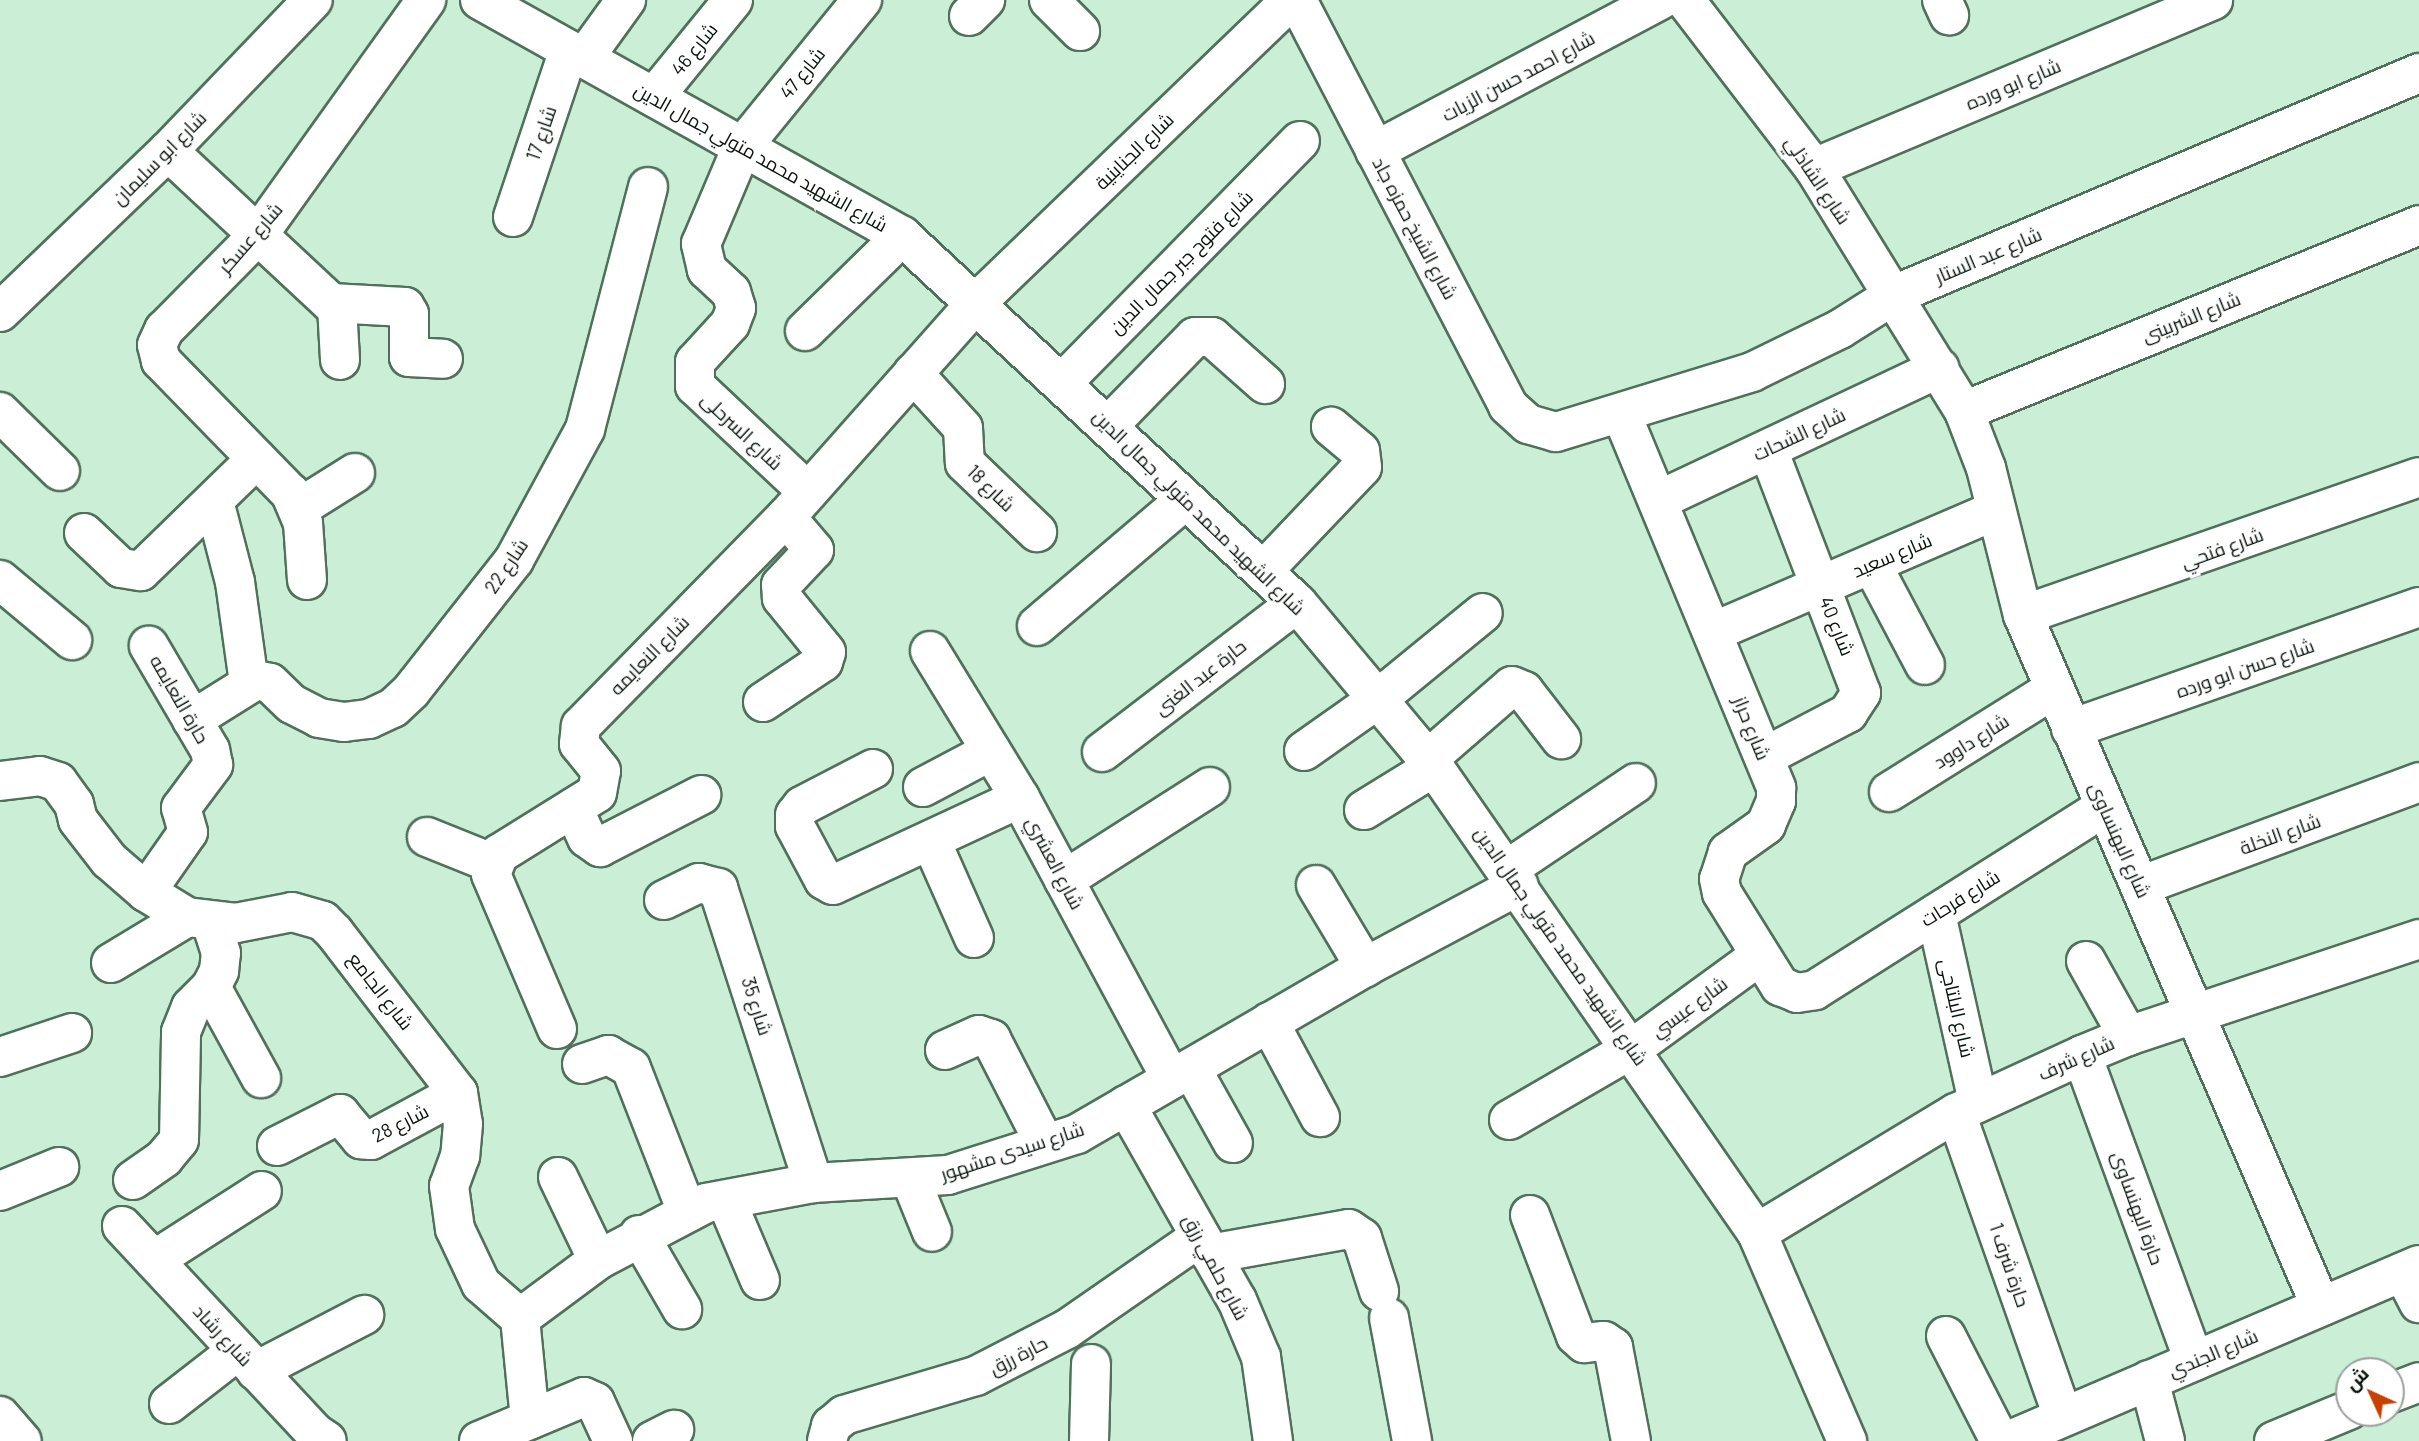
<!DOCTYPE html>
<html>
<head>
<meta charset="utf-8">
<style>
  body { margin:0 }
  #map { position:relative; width:2419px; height:1441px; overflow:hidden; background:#caeed6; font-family:Barlow,Cairo,sans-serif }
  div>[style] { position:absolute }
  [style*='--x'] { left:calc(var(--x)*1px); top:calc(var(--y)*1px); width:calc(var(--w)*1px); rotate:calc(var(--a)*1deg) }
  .roads { filter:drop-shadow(2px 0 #50705b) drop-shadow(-2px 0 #50705b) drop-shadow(0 2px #50705b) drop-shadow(0 -2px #50705b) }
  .street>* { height:38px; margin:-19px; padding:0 19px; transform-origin:19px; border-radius:19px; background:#fff }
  span { translate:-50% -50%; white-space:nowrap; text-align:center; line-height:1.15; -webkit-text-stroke:7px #fff; paint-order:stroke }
  .street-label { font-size:19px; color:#06130b }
  .north { position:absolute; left:2335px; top:1357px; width:70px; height:70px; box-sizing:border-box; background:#fff; border:2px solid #9ba19d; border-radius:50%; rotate:315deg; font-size:19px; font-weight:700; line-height:28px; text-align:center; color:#06130b }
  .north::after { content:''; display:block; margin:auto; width:24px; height:32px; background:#c84103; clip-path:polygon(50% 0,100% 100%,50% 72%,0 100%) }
</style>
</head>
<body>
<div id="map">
  <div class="roads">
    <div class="street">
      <i style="--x:480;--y:0;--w:484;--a:29.2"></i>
      <i style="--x:902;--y:236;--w:539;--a:42.9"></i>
      <i style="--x:1297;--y:603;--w:214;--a:50.1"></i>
      <i style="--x:1434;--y:767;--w:567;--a:55.27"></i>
      <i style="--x:1757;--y:1233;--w:227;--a:66.6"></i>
      <i style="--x:1049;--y:0;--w:44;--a:45"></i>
      <i style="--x:1297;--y:0;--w:458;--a:62.5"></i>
      <i style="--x:1508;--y:406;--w:27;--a:42"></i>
      <i style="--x:1528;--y:424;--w:29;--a:16"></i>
      <i style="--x:1556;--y:432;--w:205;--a:-17"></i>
      <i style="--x:1752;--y:372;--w:98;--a:-26"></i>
      <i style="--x:1840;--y:329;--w:64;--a:-32.2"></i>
      <i style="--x:1894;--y:295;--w:570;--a:-22.92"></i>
      <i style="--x:1685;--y:0;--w:212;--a:52.5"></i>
      <i style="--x:1814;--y:168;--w:286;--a:58.3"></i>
      <i style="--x:1964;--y:411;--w:61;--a:68.9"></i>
      <i style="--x:1986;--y:468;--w:152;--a:75.9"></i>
      <i style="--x:2023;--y:615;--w:753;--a:66.7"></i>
      <i style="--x:1942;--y:0;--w:17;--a:65"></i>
      <i style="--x:969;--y:16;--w:23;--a:-45"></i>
      <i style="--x:584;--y:58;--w:72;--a:-54.1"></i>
      <i style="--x:654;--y:97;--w:125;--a:-50.8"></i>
      <i style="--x:168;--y:151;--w:223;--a:43"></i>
      <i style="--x:331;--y:303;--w:74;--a:3.1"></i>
      <i style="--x:405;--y:307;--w:8;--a:60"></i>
      <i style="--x:409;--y:314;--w:43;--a:90"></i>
      <i style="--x:409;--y:357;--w:34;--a:3"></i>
      <i style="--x:1375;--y:151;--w:323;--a:-27.9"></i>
      <i style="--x:1814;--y:168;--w:433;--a:-22.8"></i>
      <i style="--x:513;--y:217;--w:176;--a:-71.5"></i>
      <i style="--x:337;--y:306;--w:54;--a:86.8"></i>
      <i style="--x:0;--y:312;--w:233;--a:-43.8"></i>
      <i style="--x:168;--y:151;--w:209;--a:-46.2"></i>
      <i style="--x:805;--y:331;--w:136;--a:-44.4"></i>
      <i style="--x:913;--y:373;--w:74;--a:47.7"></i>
      <i style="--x:963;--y:428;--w:35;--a:87"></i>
      <i style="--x:965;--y:463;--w:100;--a:43.8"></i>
      <i style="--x:1063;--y:382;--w:338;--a:-45.5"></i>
      <i style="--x:1964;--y:411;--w:492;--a:-22.2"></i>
      <i style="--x:0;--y:412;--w:84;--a:44.5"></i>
      <i style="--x:1621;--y:413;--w:406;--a:67.5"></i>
      <i style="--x:1776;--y:788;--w:13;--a:90"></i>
      <i style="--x:1776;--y:801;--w:26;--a:113"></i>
      <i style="--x:1766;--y:825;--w:47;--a:144.6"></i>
      <i style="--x:1728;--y:852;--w:28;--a:108"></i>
      <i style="--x:1719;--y:879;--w:14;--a:78"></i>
      <i style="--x:1722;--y:893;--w:110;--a:58.1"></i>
      <i style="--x:1780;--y:986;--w:18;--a:22"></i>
      <i style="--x:1797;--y:993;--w:18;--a:-9"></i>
      <i style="--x:1815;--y:990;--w:343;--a:-32.3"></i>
      <i style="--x:1108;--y:426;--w:124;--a:-45.7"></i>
      <i style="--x:1195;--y:337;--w:17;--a:0"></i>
      <i style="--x:1212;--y:337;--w:71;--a:41.6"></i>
      <i style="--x:808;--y:492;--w:155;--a:-136.8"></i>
      <i style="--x:695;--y:386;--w:24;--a:-90"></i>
      <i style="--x:695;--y:362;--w:52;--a:-47.4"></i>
      <i style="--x:730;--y:324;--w:17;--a:-69"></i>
      <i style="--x:736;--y:308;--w:17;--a:-107"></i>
      <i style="--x:731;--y:292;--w:33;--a:-137"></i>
      <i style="--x:707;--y:270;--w:27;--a:-103"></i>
      <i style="--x:701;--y:244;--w:105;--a:-67.1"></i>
      <i style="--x:742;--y:147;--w:190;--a:-50.8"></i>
      <i style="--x:1659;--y:500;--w:310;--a:-25.2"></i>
      <i style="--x:214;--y:501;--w:84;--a:75.5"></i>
      <i style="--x:235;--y:582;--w:102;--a:82.1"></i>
      <i style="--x:299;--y:508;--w:66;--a:-32"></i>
      <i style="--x:84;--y:533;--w:51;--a:43.4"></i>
      <i style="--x:121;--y:568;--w:20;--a:9"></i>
      <i style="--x:141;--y:571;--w:161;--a:-44.2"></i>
      <i style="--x:1872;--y:565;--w:113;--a:62.1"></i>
      <i style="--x:1264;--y:570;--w:142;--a:-46.4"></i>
      <i style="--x:1362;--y:467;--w:16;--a:-97"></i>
      <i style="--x:1360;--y:451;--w:38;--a:-140"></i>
      <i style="--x:0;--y:580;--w:94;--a:39.8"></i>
      <i style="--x:307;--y:580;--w:57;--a:-94"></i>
      <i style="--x:303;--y:523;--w:33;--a:-113"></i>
      <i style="--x:290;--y:493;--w:185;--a:-134.3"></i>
      <i style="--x:161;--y:361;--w:16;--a:-104"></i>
      <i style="--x:157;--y:345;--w:17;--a:-65"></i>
      <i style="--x:164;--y:330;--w:134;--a:-45.3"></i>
      <i style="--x:258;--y:235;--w:289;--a:-54.4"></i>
      <i style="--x:2023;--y:615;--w:419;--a:-19.2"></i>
      <i style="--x:1037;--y:626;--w:194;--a:-40.4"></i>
      <i style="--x:1713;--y:632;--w:306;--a:-23.3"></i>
      <i style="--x:930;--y:651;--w:172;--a:58.5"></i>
      <i style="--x:1020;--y:798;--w:319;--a:61.7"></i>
      <i style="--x:763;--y:702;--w:72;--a:-33.7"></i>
      <i style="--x:823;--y:662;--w:10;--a:-73"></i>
      <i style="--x:826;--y:652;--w:70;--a:-129.2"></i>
      <i style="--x:782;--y:598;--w:13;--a:-94"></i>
      <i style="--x:781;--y:585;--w:48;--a:-46.7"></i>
      <i style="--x:814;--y:550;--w:43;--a:-130.3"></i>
      <i style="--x:192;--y:720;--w:75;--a:-32"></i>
      <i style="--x:256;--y:680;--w:14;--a:12"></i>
      <i style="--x:270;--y:683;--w:30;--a:44"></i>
      <i style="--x:292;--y:704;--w:30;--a:27"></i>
      <i style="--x:319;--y:718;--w:25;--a:9"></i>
      <i style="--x:344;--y:722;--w:25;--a:-7"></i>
      <i style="--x:369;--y:719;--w:26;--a:-25"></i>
      <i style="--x:393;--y:708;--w:25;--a:-43"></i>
      <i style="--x:411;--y:691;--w:167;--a:-51.8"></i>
      <i style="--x:514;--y:560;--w:149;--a:-61.5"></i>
      <i style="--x:585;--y:429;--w:250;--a:-75.4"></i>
      <i style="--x:2071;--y:729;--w:369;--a:-19.3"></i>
      <i style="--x:1304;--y:751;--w:92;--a:-35.2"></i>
      <i style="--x:1379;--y:698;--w:134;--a:-39.3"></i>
      <i style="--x:1102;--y:752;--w:245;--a:-37.4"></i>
      <i style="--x:1764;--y:757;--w:95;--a:-27.6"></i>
      <i style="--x:1848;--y:713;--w:24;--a:-57"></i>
      <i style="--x:1861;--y:693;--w:261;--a:-110.9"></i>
      <i style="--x:1428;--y:759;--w:111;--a:-41"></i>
      <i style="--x:1512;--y:686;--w:13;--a:23"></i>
      <i style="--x:1524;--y:691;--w:61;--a:52.4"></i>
      <i style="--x:873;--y:769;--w:80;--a:152.5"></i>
      <i style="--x:802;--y:806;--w:11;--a:128"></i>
      <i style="--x:795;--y:815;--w:11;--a:90"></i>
      <i style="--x:795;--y:826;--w:61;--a:61.8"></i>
      <i style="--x:824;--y:880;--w:10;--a:29"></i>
      <i style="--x:833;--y:885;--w:206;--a:-24.9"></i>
      <i style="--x:0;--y:781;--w:40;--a:-7.1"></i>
      <i style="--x:40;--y:776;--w:19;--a:18"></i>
      <i style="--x:58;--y:782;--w:27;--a:54"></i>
      <i style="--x:74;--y:804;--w:16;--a:76"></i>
      <i style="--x:78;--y:820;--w:51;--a:52.2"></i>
      <i style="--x:109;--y:860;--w:49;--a:40.9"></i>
      <i style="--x:146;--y:892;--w:48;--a:31.4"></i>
      <i style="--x:187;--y:917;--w:49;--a:7"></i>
      <i style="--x:236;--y:923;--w:57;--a:-11.1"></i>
      <i style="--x:292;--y:912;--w:32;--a:16"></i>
      <i style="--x:323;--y:921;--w:16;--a:45"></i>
      <i style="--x:334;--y:932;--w:203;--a:52.4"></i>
      <i style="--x:458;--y:1093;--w:31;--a:81"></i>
      <i style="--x:463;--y:1124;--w:32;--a:95"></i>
      <i style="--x:460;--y:1156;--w:32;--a:110"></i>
      <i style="--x:449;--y:1186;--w:43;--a:82.1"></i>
      <i style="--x:455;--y:1229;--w:61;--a:64.7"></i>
      <i style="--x:481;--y:1284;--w:52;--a:41.1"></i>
      <i style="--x:520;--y:1318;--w:102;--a:84.4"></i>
      <i style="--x:923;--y:787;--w:77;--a:-27.9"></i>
      <i style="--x:1889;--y:792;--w:195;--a:-32"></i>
      <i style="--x:573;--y:808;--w:33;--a:65"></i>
      <i style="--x:587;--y:838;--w:16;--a:35"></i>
      <i style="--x:600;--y:847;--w:114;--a:-27.2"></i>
      <i style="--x:1364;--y:810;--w:82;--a:-31.6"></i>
      <i style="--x:427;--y:837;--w:72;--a:21.9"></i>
      <i style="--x:931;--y:841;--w:106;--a:66.1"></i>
      <i style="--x:1508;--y:869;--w:154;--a:-33.9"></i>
      <i style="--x:1064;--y:880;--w:173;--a:-32.5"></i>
      <i style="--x:1316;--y:885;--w:96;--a:59.1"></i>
      <i style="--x:2140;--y:886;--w:298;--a:-20.4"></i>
      <i style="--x:146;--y:892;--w:73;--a:-55"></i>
      <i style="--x:188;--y:832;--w:25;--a:-106"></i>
      <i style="--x:181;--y:808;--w:54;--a:-53.3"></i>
      <i style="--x:213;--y:765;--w:15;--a:-101"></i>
      <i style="--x:210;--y:750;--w:121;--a:-120.4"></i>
      <i style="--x:664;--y:900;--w:39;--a:-26"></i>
      <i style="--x:699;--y:883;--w:20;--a:15"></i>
      <i style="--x:718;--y:888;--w:310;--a:72.1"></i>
      <i style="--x:1936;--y:914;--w:193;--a:77.4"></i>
      <i style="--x:2086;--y:961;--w:86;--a:60.8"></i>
      <i style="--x:111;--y:963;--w:89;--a:-31.2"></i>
      <i style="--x:211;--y:987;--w:104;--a:61.2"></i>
      <i style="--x:1269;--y:1022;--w:108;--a:61.8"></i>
      <i style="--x:557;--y:1029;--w:168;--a:-113.1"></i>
      <i style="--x:491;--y:874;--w:22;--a:-68"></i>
      <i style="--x:499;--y:854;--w:115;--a:-31.9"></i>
      <i style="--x:597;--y:793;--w:22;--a:-80"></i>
      <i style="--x:601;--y:771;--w:35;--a:-129"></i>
      <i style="--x:579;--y:744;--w:18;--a:-84"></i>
      <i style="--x:581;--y:726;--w:293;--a:-45.6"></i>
      <i style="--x:786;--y:517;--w:286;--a:-48.4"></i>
      <i style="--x:976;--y:303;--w:437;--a:-43.9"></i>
      <i style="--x:945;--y:1050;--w:37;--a:-24"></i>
      <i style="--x:979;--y:1035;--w:13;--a:18"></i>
      <i style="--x:991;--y:1039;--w:118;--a:62.8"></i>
      <i style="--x:2082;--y:1055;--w:326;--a:69.9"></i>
      <i style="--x:0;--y:1057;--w:76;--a:-18.4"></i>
      <i style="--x:582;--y:1064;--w:28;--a:-19"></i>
      <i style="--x:608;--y:1055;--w:26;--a:29"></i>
      <i style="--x:631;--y:1068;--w:155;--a:68.7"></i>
      <i style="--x:1191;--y:1068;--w:86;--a:60.8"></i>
      <i style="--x:1126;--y:1105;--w:224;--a:60.4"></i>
      <i style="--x:1237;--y:1300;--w:62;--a:67.2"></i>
      <i style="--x:1261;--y:1357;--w:85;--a:81.9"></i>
      <i style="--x:1956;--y:1113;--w:322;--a:70.6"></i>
      <i style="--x:1509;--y:1120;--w:143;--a:-30.1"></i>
      <i style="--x:1633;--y:1048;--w:156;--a:-36.1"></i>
      <i style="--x:277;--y:1146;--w:71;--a:-26.9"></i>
      <i style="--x:340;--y:1114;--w:33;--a:50"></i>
      <i style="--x:361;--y:1139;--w:10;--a:6"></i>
      <i style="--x:371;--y:1140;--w:99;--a:-28.4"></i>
      <i style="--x:558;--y:1177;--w:92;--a:64.3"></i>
      <i style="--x:910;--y:1178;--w:58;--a:67.8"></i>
      <i style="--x:133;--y:1180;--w:38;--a:-35"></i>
      <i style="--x:164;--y:1158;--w:23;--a:-50"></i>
      <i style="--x:179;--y:1140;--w:108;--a:-88.9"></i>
      <i style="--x:181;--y:1032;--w:27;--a:-68"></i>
      <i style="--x:191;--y:1007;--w:28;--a:-45"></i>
      <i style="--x:211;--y:987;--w:18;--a:-63"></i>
      <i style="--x:219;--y:971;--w:18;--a:-84"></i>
      <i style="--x:221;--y:953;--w:33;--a:-108"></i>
      <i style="--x:0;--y:1191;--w:64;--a:-22.1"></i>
      <i style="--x:726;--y:1200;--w:87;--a:67"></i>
      <i style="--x:1530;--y:1215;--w:129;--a:69.2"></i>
      <i style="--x:1576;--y:1336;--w:11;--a:41"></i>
      <i style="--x:1584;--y:1343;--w:20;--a:-6"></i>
      <i style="--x:1604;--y:1341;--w:11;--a:34"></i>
      <i style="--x:1613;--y:1347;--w:96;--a:79.2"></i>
      <i style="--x:122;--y:1226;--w:283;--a:47"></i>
      <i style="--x:315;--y:1433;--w:14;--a:34"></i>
      <i style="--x:1757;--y:1233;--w:232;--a:-31.1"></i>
      <i style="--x:1956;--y:1113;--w:139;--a:-24.7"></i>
      <i style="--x:2082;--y:1055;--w:50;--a:-22.4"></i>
      <i style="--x:2128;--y:1036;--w:307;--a:-18.4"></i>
      <i style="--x:639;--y:1235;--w:86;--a:59.8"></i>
      <i style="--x:1210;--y:1254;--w:141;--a:-10.2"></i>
      <i style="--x:1349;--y:1229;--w:16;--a:35"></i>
      <i style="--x:1362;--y:1238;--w:56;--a:72.2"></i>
      <i style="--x:154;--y:1260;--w:128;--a:-32.6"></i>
      <i style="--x:2403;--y:1272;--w:35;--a:63"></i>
      <i style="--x:520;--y:1318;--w:97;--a:-36.6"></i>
      <i style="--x:598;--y:1260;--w:122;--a:-27.8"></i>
      <i style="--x:706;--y:1203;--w:109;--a:-10.6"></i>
      <i style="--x:813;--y:1183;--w:135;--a:-3.4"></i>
      <i style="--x:948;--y:1175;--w:135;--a:-17.6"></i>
      <i style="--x:1077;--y:1134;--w:333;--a:-30.1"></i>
      <i style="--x:1365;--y:967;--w:174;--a:-28"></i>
      <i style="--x:1389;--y:1318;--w:125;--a:79.4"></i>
      <i style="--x:1946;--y:1336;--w:118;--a:62.8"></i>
      <i style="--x:256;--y:1371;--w:122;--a:-27.4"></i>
      <i style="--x:2149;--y:1380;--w:63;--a:75.3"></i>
      <i style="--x:2391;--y:1393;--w:30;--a:-21"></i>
      <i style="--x:169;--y:1404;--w:86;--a:-37.9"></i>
      <i style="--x:0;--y:1416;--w:33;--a:49"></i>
      <i style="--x:479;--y:1441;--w:114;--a:-22.7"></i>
      <i style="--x:584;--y:1397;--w:12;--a:24"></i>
      <i style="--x:595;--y:1402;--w:43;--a:65.2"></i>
      <i style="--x:652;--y:1441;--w:25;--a:-27"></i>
      <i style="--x:827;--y:1441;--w:16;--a:-75"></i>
      <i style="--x:831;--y:1426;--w:17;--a:-40"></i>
      <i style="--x:844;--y:1415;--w:138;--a:-16.5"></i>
      <i style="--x:976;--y:1376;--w:102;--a:-27.3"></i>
      <i style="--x:1067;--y:1329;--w:162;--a:-34.7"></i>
      <i style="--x:1089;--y:1441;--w:77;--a:-88.5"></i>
      <i style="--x:2008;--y:1441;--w:447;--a:-23.2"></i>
      <i style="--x:2274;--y:1441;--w:81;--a:-22.5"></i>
    </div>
  </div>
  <div class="street-label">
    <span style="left:694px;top:49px;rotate:-51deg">شارع 46</span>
    <span style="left:802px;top:73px;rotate:-51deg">شارع 47</span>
    <span style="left:1518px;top:76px;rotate:-28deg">شارع احمد حسن الزيات</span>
    <span style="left:2013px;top:84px;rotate:-23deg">شارع ابو ورده</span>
    <span style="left:541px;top:133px;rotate:-71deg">شارع 17</span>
    <span style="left:1134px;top:151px;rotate:-44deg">شارع الجناينية</span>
    <span style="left:761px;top:157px;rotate:29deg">شارع الشهيد محمد متولي جمال الدين</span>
    <span style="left:159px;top:158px;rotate:-45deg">شارع ابو سليمان</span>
    <span style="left:1818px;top:180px;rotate:56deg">شارع الشاذلي</span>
    <span style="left:1415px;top:228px;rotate:62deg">شارع الشيخ حمزه جاد</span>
    <span style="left:250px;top:238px;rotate:-49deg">شارع عسكر</span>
    <span style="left:1988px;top:255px;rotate:-23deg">شارع عبد الستار</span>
    <span style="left:1181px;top:262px;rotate:-45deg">شارع فتوح جبر جمال الدين</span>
    <span style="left:2191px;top:317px;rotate:-22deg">شارع الشربينى</span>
    <span style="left:742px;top:431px;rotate:43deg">شارع السرحلى</span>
    <span style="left:1799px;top:434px;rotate:-25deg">شارع الشحات</span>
    <span style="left:991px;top:488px;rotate:44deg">شارع 18</span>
    <span style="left:1199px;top:512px;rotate:44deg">شارع الشهيد محمد متولي جمال الدين</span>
    <span style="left:2222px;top:548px;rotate:-20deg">شارع فتحي</span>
    <span style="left:1892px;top:555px;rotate:-23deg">شارع سعيد</span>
    <span style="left:506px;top:566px;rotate:-56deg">شارع 22</span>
    <span style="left:1837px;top:626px;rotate:68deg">شارع 40</span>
    <span style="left:649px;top:655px;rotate:-45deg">شارع النعايمه</span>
    <span style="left:2245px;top:668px;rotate:-19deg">شارع حسن ابو ورده</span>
    <span style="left:1200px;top:677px;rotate:-38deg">حارة عبد الغنى</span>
    <span style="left:180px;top:699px;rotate:60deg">حارة النعايمه</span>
    <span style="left:1752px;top:728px;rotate:68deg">شارع حراز</span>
    <span style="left:1971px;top:741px;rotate:-32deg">شارع داوود</span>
    <span style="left:2280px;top:834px;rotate:-20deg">شارع النخلة</span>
    <span style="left:2120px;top:840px;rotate:66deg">شارع البهنساوى</span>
    <span style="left:1055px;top:863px;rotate:62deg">شارع العشري</span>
    <span style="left:1960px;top:898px;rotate:-32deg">شارع فرحات</span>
    <span style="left:1561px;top:946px;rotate:55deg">شارع الشهيد محمد متولي جمال الدين</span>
    <span style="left:381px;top:991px;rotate:52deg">شارع الجامع</span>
    <span style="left:757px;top:1006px;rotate:72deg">شارع 35</span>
    <span style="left:1689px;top:1007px;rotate:-36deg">شارع عيسي</span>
    <span style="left:1957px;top:1008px;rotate:77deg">شارع البلتاجى</span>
    <span style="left:2076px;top:1058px;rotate:-24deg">شارع شرف</span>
    <span style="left:400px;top:1123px;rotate:-27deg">شارع 28</span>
    <span style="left:1012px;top:1151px;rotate:-18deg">شارع سيدى مشهور</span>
    <span style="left:2138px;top:1208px;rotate:70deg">حارة البهنساوى</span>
    <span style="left:2010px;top:1265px;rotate:71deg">حارة شرف 1</span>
    <span style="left:1216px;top:1267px;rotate:62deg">شارع حلمي رزق</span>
    <span style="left:223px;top:1335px;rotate:47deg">شارع رشاد</span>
    <span style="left:2213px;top:1353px;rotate:-23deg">شارع الجندي</span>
    <span style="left:1018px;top:1355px;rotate:-27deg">حارة رزق</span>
  </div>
  <div class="north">ش</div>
</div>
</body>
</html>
